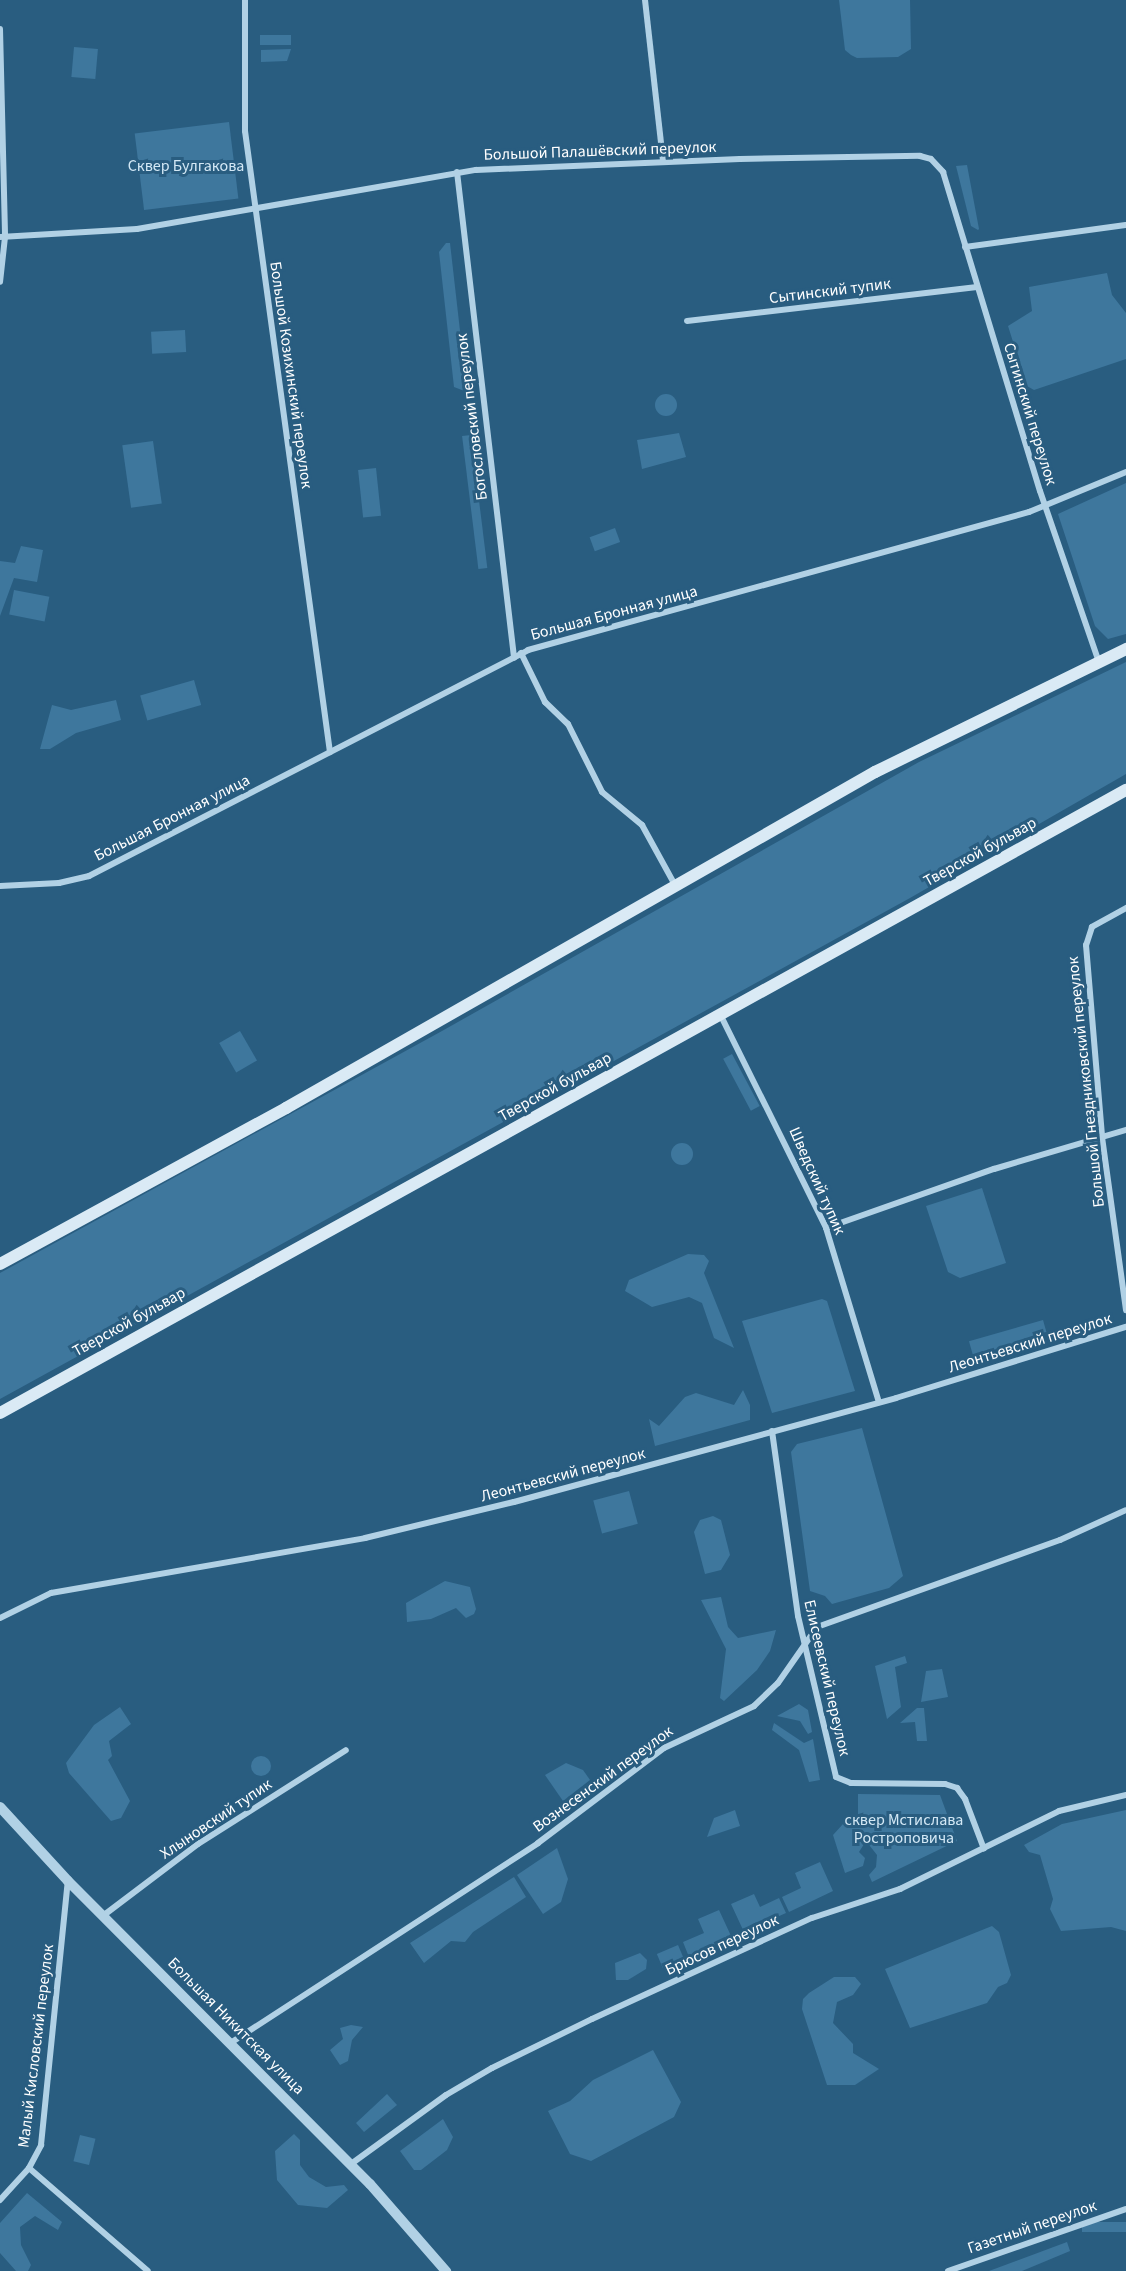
<!DOCTYPE html>
<html>
<head>
<meta charset="utf-8">
<style>
  body { margin:0 }
  #map { position:relative; width:1126px; height:2271px; overflow:hidden; background:#295d80; font-family:"Source Sans 3",sans-serif }
  div>[style] { position:absolute }
  [style*='--x'] { left:calc(var(--x)*1px); top:calc(var(--y)*1px); width:calc(var(--w)*1px); rotate:calc(var(--a)*1deg) }
  .green>* { inset:0; background:#3e779d; transform-origin:0 0 }
  .round { border-radius:50% }
  .minor>* { height:6px; margin:-3px; padding:0 3px; transform-origin:3px; border-radius:3px; background:#b1d1e5 }
  .tertiary>* { height:10px; margin:-5px; padding:0 5px; transform-origin:5px; border-radius:5px; background:#b1d1e5 }
  .secondary>* { height:12px; margin:-6px; padding:0 6px; transform-origin:6px; border-radius:6px; background:#daeaf5 }
  span { translate:-50% -50%; white-space:nowrap; text-align:center; line-height:1.15; -webkit-text-stroke:6px #295d80; paint-order:stroke }
  .street-label { font-size:16px; color:#fff }
  .park-label { font-size:16px; color:#d3e8f5 }
</style>
</head>
<body>
<div id="map">
  <div class="green">
    <i style="clip-path:polygon(839px 0,910px 0,911px 49px,898px 57px,857px 58px,851px 55px,845px 50px)"></i>
    <i style="left:291px;top:35px;width:10px;height:31px;rotate:90deg"></i>
    <i style="left:74px;top:47px;width:24px;height:30px;rotate:5deg"></i>
    <i style="clip-path:polygon(291px 49px,287px 61px,261px 62px,261px 50px)"></i>
    <i style="left:229px;top:122px;width:77px;height:95px;rotate:83deg"></i>
    <i style="clip-path:polygon(967px 165px,979px 229px,978px 230px,971px 226px,956px 166px)"></i>
    <i style="clip-path:polygon(446px 243px,450px 243px,467px 392px,454px 387px,439px 252px)"></i>
    <i style="clip-path:polygon(1107px 273px,1112px 295px,1126px 313px,1126px 359px,1034px 390px,1027px 386px,1008px 326px,1032px 311px,1029px 287px)"></i>
    <i style="left:185px;top:330px;width:22px;height:34px;rotate:87deg"></i>
    <i class="round" style="left:655px;top:394px;width:22px;height:22px"></i>
    <i style="clip-path:polygon(679px 433px,686px 457px,642px 469px,637px 440px)"></i>
    <i style="left:471px;top:435px;width:134px;height:9px;rotate:83deg"></i>
    <i style="left:153px;top:441px;width:63px;height:31px;rotate:82deg"></i>
    <i style="left:376px;top:468px;width:48px;height:18px;rotate:84deg"></i>
    <i style="clip-path:polygon(1126px 483px,1126px 634px,1108px 639px,1095px 626px,1058px 514px)"></i>
    <i style="left:615px;top:528px;width:15px;height:27px;rotate:70deg"></i>
    <i style="clip-path:polygon(21px 546px,43px 550px,37px 582px,14px 578px,0 616px,0 561px,15px 563px)"></i>
    <i style="left:14px;top:590px;width:36px;height:25px;rotate:11deg"></i>
    <i style="clip-path:polygon(1126px 662px,1126px 774px,910px 898px,0 1399px,0 1273px,442px 1031px,919px 762px)"></i>
    <i style="left:194px;top:680px;width:26px;height:56px;rotate:74deg"></i>
    <i style="clip-path:polygon(116px 700px,121px 720px,76px 733px,50px 749px,40px 749px,52px 705px,71px 710px)"></i>
    <i style="left:240px;top:1031px;width:34px;height:24px;rotate:60deg"></i>
    <i style="left:732px;top:1054px;width:59px;height:10px;rotate:62deg"></i>
    <i class="round" style="left:671px;top:1143px;width:22px;height:22px"></i>
    <i style="clip-path:polygon(982px 1188px,1006px 1263px,960px 1278px,948px 1272px,926px 1206px)"></i>
    <i style="clip-path:polygon(688px 1254px,704px 1255px,709px 1261px,704px 1273px,734px 1348px,714px 1338px,702px 1303px,689px 1297px,652px 1307px,625px 1291px,629px 1280px)"></i>
    <i style="clip-path:polygon(822px 1299px,827px 1301px,855px 1391px,772px 1413px,742px 1321px)"></i>
    <i style="left:1043px;top:1320px;width:15px;height:77px;rotate:74deg"></i>
    <i style="clip-path:polygon(743px 1390px,750px 1405px,750px 1420px,655px 1446px,649px 1419px,659px 1426px,685px 1397px,696px 1393px,734px 1405px)"></i>
    <i style="clip-path:polygon(862px 1428px,903px 1576px,889px 1588px,832px 1604px,825px 1596px,810px 1591px,791px 1452px,797px 1444px)"></i>
    <i style="left:629px;top:1491px;width:34px;height:37px;rotate:75deg"></i>
    <i style="clip-path:polygon(713px 1516px,721px 1520px,730px 1555px,721px 1570px,705px 1574px,694px 1532px,700px 1520px)"></i>
    <i style="clip-path:polygon(445px 1581px,470px 1587px,476px 1609px,474px 1614px,466px 1618px,456px 1608px,431px 1619px,407px 1622px,406px 1603px)"></i>
    <i style="clip-path:polygon(721px 1597px,728px 1627px,738px 1638px,776px 1630px,770px 1651px,757px 1670px,724px 1701px,720px 1698px,726px 1649px,701px 1600px)"></i>
    <i style="clip-path:polygon(905px 1656px,907px 1663px,895px 1667px,901px 1707px,887px 1719px,875px 1666px)"></i>
    <i style="clip-path:polygon(942px 1669px,948px 1697px,921px 1702px,926px 1671px)"></i>
    <i style="clip-path:polygon(799px 1704px,808px 1710px,812px 1732px,808px 1734px,800px 1721px,777px 1716px)"></i>
    <i style="clip-path:polygon(120px 1707px,131px 1724px,109px 1741px,112px 1756px,108px 1760px,130px 1801px,121px 1818px,111px 1821px,69px 1773px,66px 1763px,94px 1725px)"></i>
    <i style="clip-path:polygon(917px 1708px,924px 1708px,927px 1741px,917px 1741px,915px 1722px,900px 1723px)"></i>
    <i style="clip-path:polygon(774px 1723px,804px 1743px,813px 1739px,820px 1780px,809px 1782px,799px 1750px,772px 1730px)"></i>
    <i class="round" style="left:251px;top:1756px;width:20px;height:20px"></i>
    <i style="clip-path:polygon(566px 1763px,583px 1770px,590px 1780px,563px 1801px,545px 1775px)"></i>
    <i style="clip-path:polygon(858px 1794px,940px 1795px,957px 1841px,872px 1882px,869px 1875px,876px 1867px,877px 1855px,866px 1841px,859px 1852px,865px 1858px,863px 1866px,845px 1873px,833px 1835px,843px 1824px,858px 1824px)"></i>
    <i style="clip-path:polygon(735px 1810px,740px 1826px,707px 1837px,714px 1818px)"></i>
    <i style="clip-path:polygon(1126px 1810px,1126px 1931px,1111px 1927px,1061px 1931px,1050px 1909px,1053px 1899px,1040px 1855px,1029px 1852px,1024px 1845px,1062px 1824px)"></i>
    <i style="clip-path:polygon(557px 1848px,568px 1879px,561px 1902px,543px 1914px,517px 1875px)"></i>
    <i style="clip-path:polygon(820px 1862px,833px 1891px,789px 1912px,782px 1897px,801px 1888px,795px 1873px)"></i>
    <i style="clip-path:polygon(514px 1877px,526px 1897px,473px 1932px,465px 1942px,451px 1941px,424px 1963px,410px 1943px)"></i>
    <i style="clip-path:polygon(754px 1894px,760px 1907px,779px 1898px,786px 1913px,744px 1932px,731px 1904px)"></i>
    <i style="clip-path:polygon(719px 1910px,732px 1938px,689px 1957px,683px 1942px,704px 1933px,698px 1919px)"></i>
    <i style="clip-path:polygon(992px 1926px,999px 1932px,1011px 1975px,1007px 1983px,998px 1987px,987px 2003px,910px 2028px,885px 1969px)"></i>
    <i style="left:678px;top:1945px;width:15px;height:23px;rotate:67deg"></i>
    <i style="clip-path:polygon(640px 1953px,647px 1960px,646px 1969px,628px 1980px,616px 1980px,615px 1963px)"></i>
    <i style="clip-path:polygon(834px 1977px,855px 1977px,861px 1984px,853px 1995px,837px 2002px,833px 2023px,853px 2044px,853px 2053px,879px 2069px,855px 2085px,827px 2085px,802px 2009px,803px 1999px,809px 1993px)"></i>
    <i style="clip-path:polygon(351px 2025px,363px 2027px,352px 2040px,348px 2061px,340px 2065px,330px 2050px,343px 2039px,340px 2028px)"></i>
    <i style="clip-path:polygon(653px 2050px,681px 2102px,674px 2117px,591px 2161px,570px 2154px,548px 2111px,570px 2101px,593px 2080px)"></i>
    <i style="clip-path:polygon(387px 2094px,397px 2105px,364px 2132px,356px 2123px)"></i>
    <i style="clip-path:polygon(443px 2119px,453px 2137px,447px 2150px,421px 2170px,414px 2170px,400px 2151px)"></i>
    <i style="clip-path:polygon(294px 2134px,300px 2140px,300px 2165px,309px 2177px,326px 2187px,344px 2185px,348px 2190px,327px 2208px,298px 2205px,277px 2180px,275px 2151px)"></i>
    <i style="left:80px;top:2135px;width:16px;height:27px;rotate:14deg"></i>
    <i style="clip-path:polygon(27px 2193px,62px 2222px,58px 2230px,35px 2216px,20px 2227px,21px 2245px,31px 2265px,28px 2271px,16px 2271px,0 2253px,0 2223px)"></i>
    <i style="left:1126px;top:2222px;width:10px;height:44px;rotate:90deg"></i>
    <i style="clip-path:polygon(1067px 2242px,1070px 2251px,1022px 2271px,989px 2271px)"></i>
  </div>
  <div class="minor">
    <i style="--x:245;--y:0;--w:131;--a:90"></i>
    <i style="--x:245;--y:131;--w:627;--a:82.21"></i>
    <i style="--x:645;--y:0;--w:162;--a:83.6"></i>
    <i style="--x:0;--y:29;--w:208;--a:88.6"></i>
    <i style="--x:5;--y:237;--w:45;--a:96.3"></i>
    <i style="--x:457;--y:172;--w:489;--a:83.3"></i>
    <i style="--x:0;--y:237;--w:137;--a:-3.3"></i>
    <i style="--x:137;--y:229;--w:344;--a:-9.9"></i>
    <i style="--x:476;--y:170;--w:264;--a:-2.4"></i>
    <i style="--x:740;--y:159;--w:180;--a:-1"></i>
    <i style="--x:920;--y:156;--w:11;--a:15"></i>
    <i style="--x:931;--y:159;--w:18;--a:47"></i>
    <i style="--x:943;--y:172;--w:333;--a:73.1"></i>
    <i style="--x:1040;--y:491;--w:181;--a:71"></i>
    <i style="--x:965;--y:247;--w:162;--a:-7.8"></i>
    <i style="--x:687;--y:321;--w:292;--a:-6.7"></i>
    <i style="--x:521;--y:653;--w:55;--a:63.9"></i>
    <i style="--x:545;--y:702;--w:32;--a:44"></i>
    <i style="--x:568;--y:724;--w:76;--a:63.4"></i>
    <i style="--x:602;--y:792;--w:52;--a:39.5"></i>
    <i style="--x:642;--y:825;--w:68;--a:61.2"></i>
    <i style="--x:0;--y:886;--w:59;--a:-2.9"></i>
    <i style="--x:59;--y:883;--w:31;--a:-13"></i>
    <i style="--x:89;--y:876;--w:494;--a:-27.2"></i>
    <i style="--x:528;--y:650;--w:520;--a:-15.4"></i>
    <i style="--x:1029;--y:512;--w:105;--a:-22.4"></i>
    <i style="--x:1126;--y:908;--w:39;--a:151"></i>
    <i style="--x:1092;--y:927;--w:19;--a:108"></i>
    <i style="--x:1086;--y:945;--w:193;--a:85.2"></i>
    <i style="--x:1102;--y:1137;--w:175;--a:82.1"></i>
    <i style="--x:720;--y:1014;--w:239;--a:63.6"></i>
    <i style="--x:826;--y:1228;--w:182;--a:73.1"></i>
    <i style="--x:826;--y:1228;--w:178;--a:-19.4"></i>
    <i style="--x:994;--y:1169;--w:138;--a:-16.5"></i>
    <i style="--x:772;--y:1431;--w:187;--a:82"></i>
    <i style="--x:798;--y:1616;--w:165;--a:76.7"></i>
    <i style="--x:836;--y:1777;--w:16;--a:22"></i>
    <i style="--x:851;--y:1783;--w:94;--a:0.6"></i>
    <i style="--x:945;--y:1784;--w:13;--a:18"></i>
    <i style="--x:957;--y:1788;--w:14;--a:54"></i>
    <i style="--x:965;--y:1799;--w:53;--a:69.2"></i>
    <i style="--x:0;--y:1618;--w:57;--a:-26.1"></i>
    <i style="--x:51;--y:1593;--w:319;--a:-9.9"></i>
    <i style="--x:365;--y:1538;--w:153;--a:-13.6"></i>
    <i style="--x:514;--y:1502;--w:396;--a:-15.2"></i>
    <i style="--x:896;--y:1398;--w:241;--a:-17.2"></i>
    <i style="--x:104;--y:1915;--w:118;--a:-37.1"></i>
    <i style="--x:198;--y:1844;--w:175;--a:-32.4"></i>
    <i style="--x:232;--y:2042;--w:365;--a:-33"></i>
    <i style="--x:538;--y:1843;--w:158;--a:-37"></i>
    <i style="--x:664;--y:1748;--w:99;--a:-25"></i>
    <i style="--x:754;--y:1706;--w:33;--a:-44"></i>
    <i style="--x:778;--y:1683;--w:68;--a:-55.1"></i>
    <i style="--x:817;--y:1627;--w:258;--a:-19.7"></i>
    <i style="--x:1060;--y:1540;--w:72;--a:-24.4"></i>
    <i style="--x:351;--y:2164;--w:117;--a:-36"></i>
    <i style="--x:446;--y:2095;--w:53;--a:-30.4"></i>
    <i style="--x:492;--y:2068;--w:111;--a:-26.1"></i>
    <i style="--x:592;--y:2019;--w:242;--a:-24.7"></i>
    <i style="--x:812;--y:1918;--w:93;--a:-18.2"></i>
    <i style="--x:900;--y:1889;--w:177;--a:-26.1"></i>
    <i style="--x:1059;--y:1811;--w:69;--a:-13.4"></i>
    <i style="--x:29;--y:2168;--w:157;--a:40.9"></i>
    <i style="--x:0;--y:2200;--w:43;--a:-47.8"></i>
    <i style="--x:29;--y:2168;--w:26;--a:-62"></i>
    <i style="--x:41;--y:2145;--w:265;--a:-84.2"></i>
    <i style="--x:948;--y:2271;--w:188;--a:-19.2"></i>
  </div>
  <div class="tertiary">
    <i style="--x:0;--y:1807;--w:100;--a:47.4"></i>
    <i style="--x:68;--y:1881;--w:428;--a:45.1"></i>
    <i style="--x:370;--y:2184;--w:116;--a:48.9"></i>
  </div>
  <div class="secondary">
    <i style="--x:0;--y:1264;--w:326;--a:-28.6"></i>
    <i style="--x:286;--y:1108;--w:678;--a:-29.7"></i>
    <i style="--x:875;--y:772;--w:280;--a:-26.1"></i>
    <i style="--x:0;--y:1413;--w:1287;--a:-28.96"></i>
  </div>
  <div class="street-label">
    <span style="left:600px;top:151px;rotate:-2deg">Большой Палашёвский переулок</span>
    <span style="left:830px;top:291px;rotate:-7deg">Сытинский тупик</span>
    <span style="left:291px;top:375px;rotate:82deg">Большой Козихинский переулок</span>
    <span style="left:1030px;top:414px;rotate:73deg">Сытинский переулок</span>
    <span style="left:472px;top:417px;rotate:-97deg">Богословский переулок</span>
    <span style="left:614px;top:613px;rotate:-15deg">Большая Бронная улица</span>
    <span style="left:172px;top:818px;rotate:-27deg">Большая Бронная улица</span>
    <span style="left:980px;top:852px;rotate:-29deg">Тверской бульвар</span>
    <span style="left:1086px;top:1082px;rotate:-96deg">Большой Гнездниковский переулок</span>
    <span style="left:555px;top:1087px;rotate:-29deg">Тверской бульвар</span>
    <span style="left:817px;top:1181px;rotate:66deg">Шведский тупик</span>
    <span style="left:129px;top:1322px;rotate:-29deg">Тверской бульвар</span>
    <span style="left:1030px;top:1343px;rotate:-17deg">Леонтьевский переулок</span>
    <span style="left:563px;top:1475px;rotate:-15deg">Леонтьевский переулок</span>
    <span style="left:827px;top:1678px;rotate:77deg">Елисеевский переулок</span>
    <span style="left:603px;top:1779px;rotate:-36deg">Вознесенский переулок</span>
    <span style="left:216px;top:1819px;rotate:-34deg">Хлыновский тупик</span>
    <span style="left:722px;top:1945px;rotate:-25deg">Брюсов переулок</span>
    <span style="left:236px;top:2026px;rotate:45deg">Большая Никитская улица</span>
    <span style="left:36px;top:2046px;rotate:-83deg">Малый Кисловский переулок</span>
    <span style="left:1032px;top:2227px;rotate:-19deg">Газетный переулок</span>
  </div>
  <div class="park-label">
    <span style="left:186px;top:166px">Сквер Булгакова</span>
    <span style="left:904px;top:1829px">сквер Мстислава<br>Ростроповича</span>
  </div>
</div>
</body>
</html>
